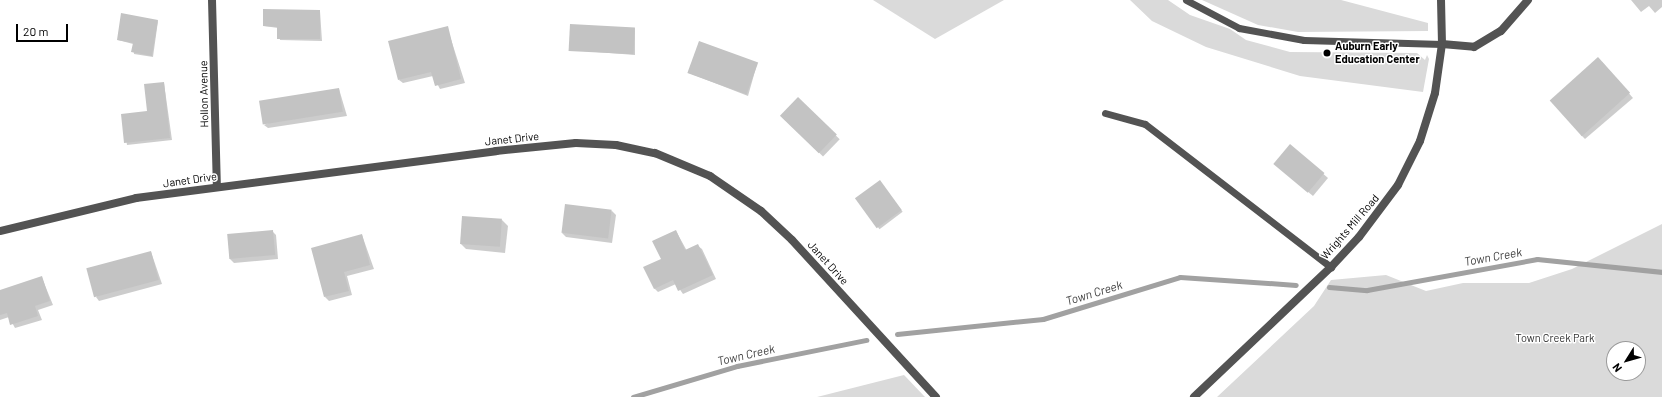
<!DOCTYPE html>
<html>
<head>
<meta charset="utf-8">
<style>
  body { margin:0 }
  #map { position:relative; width:1662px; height:397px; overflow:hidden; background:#fff; font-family:Barlow,sans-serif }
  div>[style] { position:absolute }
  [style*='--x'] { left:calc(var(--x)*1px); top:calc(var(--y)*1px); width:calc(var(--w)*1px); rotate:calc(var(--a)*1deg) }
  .green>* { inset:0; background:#dadada }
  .shadow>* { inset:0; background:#0003; transform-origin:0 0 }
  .stream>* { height:5px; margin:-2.5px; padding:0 2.5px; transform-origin:2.5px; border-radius:2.5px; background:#a1a1a1 }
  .building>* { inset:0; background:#c3c3c3; transform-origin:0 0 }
  .lane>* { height:7px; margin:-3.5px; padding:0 3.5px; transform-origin:3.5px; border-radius:3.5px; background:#535353 }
  .street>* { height:8px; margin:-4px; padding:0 4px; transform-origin:4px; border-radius:4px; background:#535353 }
  .dots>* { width:11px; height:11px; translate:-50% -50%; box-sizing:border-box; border:2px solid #fff; border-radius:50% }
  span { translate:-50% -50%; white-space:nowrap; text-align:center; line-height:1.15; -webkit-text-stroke:3px #fff; paint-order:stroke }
  .poi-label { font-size:11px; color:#000; font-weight:700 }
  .left { translate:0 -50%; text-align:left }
  .street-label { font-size:11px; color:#000 }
  .park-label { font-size:11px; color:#313131 }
  .water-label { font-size:12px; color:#424242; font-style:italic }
  .north { position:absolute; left:1606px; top:341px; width:40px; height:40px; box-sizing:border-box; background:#fff; border:1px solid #999; border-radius:50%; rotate:233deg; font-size:11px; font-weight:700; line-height:16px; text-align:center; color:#000 }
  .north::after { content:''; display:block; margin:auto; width:14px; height:18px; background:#000; clip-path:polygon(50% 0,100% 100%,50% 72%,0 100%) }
  .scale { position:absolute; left:16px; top:24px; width:52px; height:18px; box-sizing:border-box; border:2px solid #000; border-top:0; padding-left:5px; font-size:12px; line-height:14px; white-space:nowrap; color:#000; -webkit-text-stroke:3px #fff; paint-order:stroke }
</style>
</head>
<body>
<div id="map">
  <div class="green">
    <i style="clip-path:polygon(873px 0,1004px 0,935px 39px)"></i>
    <i style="clip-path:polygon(1130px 0,1168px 0,1190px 15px,1230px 29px,1246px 40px,1290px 52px,1417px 53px,1425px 60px,1427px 55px,1429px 59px,1423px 92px,1300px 76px,1206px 47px,1152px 21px)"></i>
    <i style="clip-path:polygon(1202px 0,1341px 0,1428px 23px,1428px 31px,1298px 32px,1258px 25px)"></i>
    <i style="clip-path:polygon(evenodd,1662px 224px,1662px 397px,1217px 397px,1314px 306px,1331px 280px,1386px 275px,1426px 291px,1463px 283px,1529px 283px,1572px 269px,1662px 224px,1614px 349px,1638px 349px,1638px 373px,1614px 373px,1614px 349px)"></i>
    <i style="clip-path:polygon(904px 375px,925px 397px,817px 397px)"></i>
  </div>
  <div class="shadow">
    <i style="clip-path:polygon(1631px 0,1662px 0,1662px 7px,1655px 13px,1649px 6px,1641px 12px)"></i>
    <i style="clip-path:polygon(264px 10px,320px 11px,322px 41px,280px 40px,278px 28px,264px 26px)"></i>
    <i style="clip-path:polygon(158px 21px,153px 57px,134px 54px,133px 44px,118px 40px)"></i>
    <i style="clip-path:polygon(447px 27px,465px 83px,440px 89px,433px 76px,403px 83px,399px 80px)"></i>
    <i style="clip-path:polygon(635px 28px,635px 55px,570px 50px)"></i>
    <i style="clip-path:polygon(1602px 62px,1633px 98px,1585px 139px,1581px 135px)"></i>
    <i style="clip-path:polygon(757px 64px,748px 96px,689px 73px)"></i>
    <i style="clip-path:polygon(164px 83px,172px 140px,127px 145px,122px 115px,148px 112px)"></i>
    <i style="clip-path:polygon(339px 89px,347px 116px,268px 128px,264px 125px)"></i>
    <i style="left:798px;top:99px;width:58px;height:24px;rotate:44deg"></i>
    <i style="clip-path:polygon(1290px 145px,1328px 178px,1313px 196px,1278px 167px)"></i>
    <i style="left:881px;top:183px;width:36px;height:29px;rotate:53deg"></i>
    <i style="clip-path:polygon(612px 211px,616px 215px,612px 243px,566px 237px,562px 233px)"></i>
    <i style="clip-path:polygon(502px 220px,508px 226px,505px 253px,466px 249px,461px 244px)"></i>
    <i style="clip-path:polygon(272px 231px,276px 235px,278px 259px,234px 263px,230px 259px,228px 235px)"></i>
    <i style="clip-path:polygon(676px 231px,687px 251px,698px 246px,702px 249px,716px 279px,683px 294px,676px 284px,658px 292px,654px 288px,662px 259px)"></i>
    <i style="clip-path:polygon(362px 235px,374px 269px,347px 276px,352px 295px,329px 301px,325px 297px)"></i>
    <i style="clip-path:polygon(151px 252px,162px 284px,99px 301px,96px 297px)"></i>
    <i style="clip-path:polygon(42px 278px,53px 305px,38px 310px,42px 320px,15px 328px,9px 317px,0 320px,0 291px)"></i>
  </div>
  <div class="stream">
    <i style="--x:1329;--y:287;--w:38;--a:5"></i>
    <i style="--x:1367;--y:290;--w:173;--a:-10.3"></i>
    <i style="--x:1537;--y:259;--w:126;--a:5.9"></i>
    <i style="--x:897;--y:334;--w:147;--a:-5.9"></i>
    <i style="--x:1043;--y:319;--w:143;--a:-17"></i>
    <i style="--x:1180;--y:277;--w:116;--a:3.9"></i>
    <i style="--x:633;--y:397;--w:109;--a:-16.6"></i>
    <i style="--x:737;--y:366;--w:132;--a:-11.4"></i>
  </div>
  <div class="building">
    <i style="clip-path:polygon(263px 9px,320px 10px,320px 39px,277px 39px,277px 27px,263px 26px)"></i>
    <i style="clip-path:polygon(121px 13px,158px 20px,152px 56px,131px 52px,133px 43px,117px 40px)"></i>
    <i style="left:570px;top:24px;width:65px;height:27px;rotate:3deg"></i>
    <i style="clip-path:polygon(448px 26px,461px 79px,435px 86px,431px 72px,398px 80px,388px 41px)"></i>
    <i style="left:699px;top:41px;width:63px;height:34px;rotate:20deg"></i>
    <i style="left:1598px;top:57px;width:48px;height:65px;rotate:48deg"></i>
    <i style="clip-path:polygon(164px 82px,170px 138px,124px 143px,121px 114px,147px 111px,144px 84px)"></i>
    <i style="left:339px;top:88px;width:24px;height:81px;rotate:81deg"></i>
    <i style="left:798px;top:97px;width:54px;height:26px;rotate:44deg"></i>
    <i style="left:1290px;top:144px;width:45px;height:26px;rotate:40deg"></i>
    <i style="left:880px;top:180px;width:37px;height:31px;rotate:54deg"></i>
    <i style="left:565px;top:204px;width:47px;height:29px;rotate:7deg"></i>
    <i style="left:462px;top:216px;width:40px;height:28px;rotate:4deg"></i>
    <i style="left:273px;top:230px;width:25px;height:46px;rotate:85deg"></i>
    <i style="clip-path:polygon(676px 230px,685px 250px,698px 244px,713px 275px,678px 291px,673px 280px,654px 289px,643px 267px,661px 259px,652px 241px)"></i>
    <i style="clip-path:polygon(362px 234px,370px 265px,344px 272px,349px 291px,324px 297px,311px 248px)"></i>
    <i style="left:151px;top:251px;width:30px;height:67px;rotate:75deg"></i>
    <i style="clip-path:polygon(42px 276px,50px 301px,35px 306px,38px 316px,10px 325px,7px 313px,0 315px,0 290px)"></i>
  </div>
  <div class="lane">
    <i style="--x:1186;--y:0;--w:60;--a:27.8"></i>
    <i style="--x:1239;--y:28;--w:66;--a:10.5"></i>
    <i style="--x:1304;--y:40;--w:138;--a:1.7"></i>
    <i style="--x:1105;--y:113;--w:41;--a:15.4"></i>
    <i style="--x:1145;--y:124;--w:235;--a:37.6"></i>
  </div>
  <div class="street">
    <i style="--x:212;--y:0;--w:187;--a:88.5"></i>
    <i style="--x:1442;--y:44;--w:32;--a:5"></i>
    <i style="--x:1474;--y:47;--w:31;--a:-31"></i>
    <i style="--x:1501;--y:31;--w:41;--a:-48.9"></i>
    <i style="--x:0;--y:231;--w:140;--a:-13.6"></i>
    <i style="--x:136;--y:198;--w:363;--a:-7.4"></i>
    <i style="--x:496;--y:151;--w:80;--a:-5.7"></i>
    <i style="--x:576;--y:143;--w:40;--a:2.9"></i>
    <i style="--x:616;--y:145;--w:40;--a:12"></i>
    <i style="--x:655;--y:153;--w:60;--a:22.7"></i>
    <i style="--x:710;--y:176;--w:62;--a:34.5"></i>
    <i style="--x:761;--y:211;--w:42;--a:43.1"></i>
    <i style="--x:792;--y:240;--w:213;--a:47.5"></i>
    <i style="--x:1194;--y:397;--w:189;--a:-43.5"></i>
    <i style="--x:1331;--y:267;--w:41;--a:-47"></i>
    <i style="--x:1359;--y:237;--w:65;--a:-53.1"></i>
    <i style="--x:1398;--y:185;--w:49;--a:-63.4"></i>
    <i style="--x:1420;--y:141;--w:50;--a:-72.6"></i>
    <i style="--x:1435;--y:93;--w:49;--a:-81.9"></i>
    <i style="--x:1442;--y:44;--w:44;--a:-91.3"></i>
  </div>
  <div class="dots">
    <i style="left:1327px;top:53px;background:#000"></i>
  </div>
  <div class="poi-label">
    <span class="left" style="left:1335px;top:53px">Auburn Early<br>Education Center</span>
  </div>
  <div class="street-label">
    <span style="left:204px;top:94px;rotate:-91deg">Hollon Avenue</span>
    <span style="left:512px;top:139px;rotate:-6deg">Janet Drive</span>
    <span style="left:190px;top:180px;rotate:-8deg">Janet Drive</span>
    <span style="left:1350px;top:227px;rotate:-49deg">Wrights Mill Road</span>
    <span style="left:828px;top:263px;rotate:48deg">Janet Drive</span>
  </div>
  <div class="park-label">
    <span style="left:1555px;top:338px">Town Creek Park</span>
  </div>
  <div class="water-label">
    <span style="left:1493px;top:257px;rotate:-10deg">Town Creek</span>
    <span style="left:1094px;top:293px;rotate:-17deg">Town Creek</span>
    <span style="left:746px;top:355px;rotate:-13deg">Town Creek</span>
  </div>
  <div class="north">N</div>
  <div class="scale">20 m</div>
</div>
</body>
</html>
